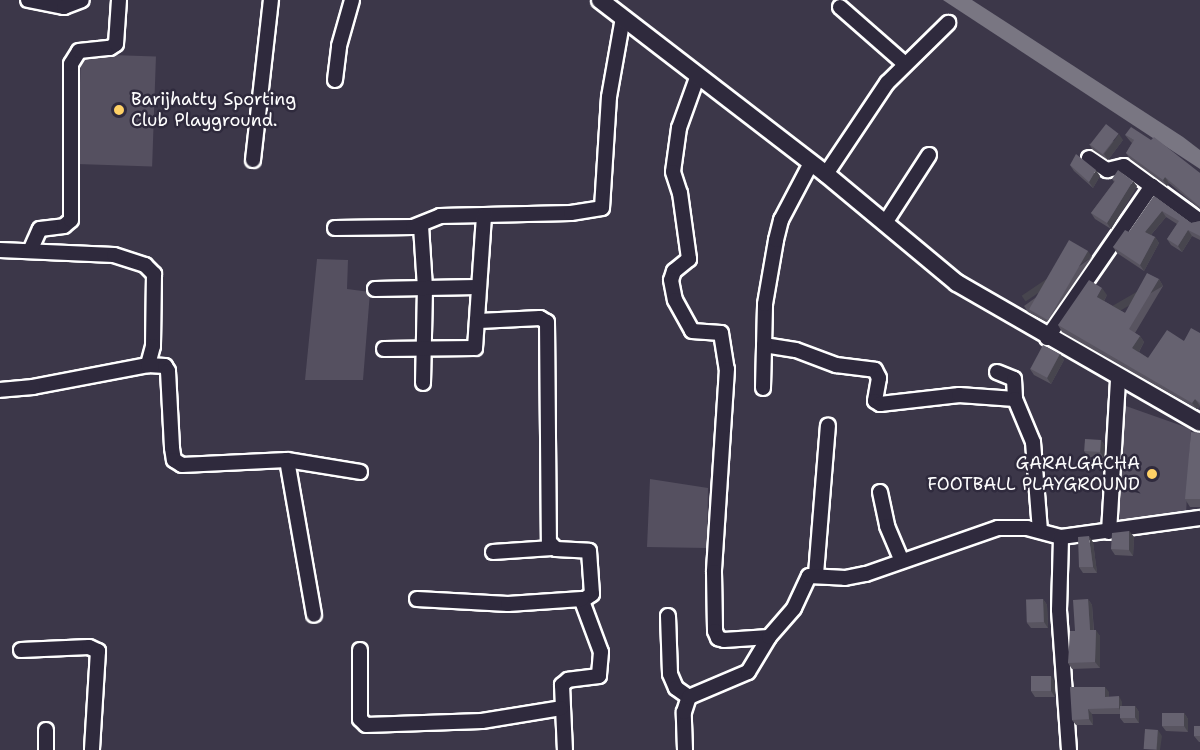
<!DOCTYPE html>
<html>
<head>
<meta charset="utf-8">
<style>
  body { margin:0 }
  #map { position:relative; width:1200px; height:750px; overflow:hidden; background:#3c3749; font-family:"Shantell Sans",sans-serif }
  div>[style] { position:absolute }
  [style*='--x'] { left:calc(var(--x)*1px); top:calc(var(--y)*1px); width:calc(var(--w)*1px); rotate:calc(var(--a)*1deg) }
  .green>* { inset:0; background:#555060; transform-origin:0 0 }
  .water>* { inset:0; background:#797682 }
  .roads { filter:drop-shadow(2px 0 #fff) drop-shadow(-2px 0 #fff) drop-shadow(0 2px #fff) drop-shadow(0 -2px #fff) }
  .minor>* { height:14px; margin:-7px; padding:0 7px; transform-origin:7px; border-radius:7px; background:#2f2a3d }
  .major>* { height:16px; margin:-8px; padding:0 8px; transform-origin:8px; border-radius:8px; background:#2f2a3d }
  .wall>* { inset:0; background:#585460 }
  .shaded-wall>* { inset:0; background:#47454e; transform-origin:0 0 }
  .building>* { inset:0; background:#666270; transform-origin:0 0 }
  .dots>* { width:16px; height:16px; translate:-50% -50%; box-sizing:border-box; border:3px solid #2f2a3d; border-radius:50% }
  span { translate:-50% -50%; white-space:nowrap; text-align:center; line-height:1.15; -webkit-text-stroke:5px #2f2a3d; paint-order:stroke }
  .poi-label { font-size:18px; color:#fff }
  .left { translate:0 -50%; text-align:left }
  .right { translate:-100% -50%; text-align:right }
</style>
</head>
<body>
<div id="map">
  <div class="green">
    <i style="left:81px;top:54px;width:75px;height:110px;rotate:2deg"></i>
    <i style="clip-path:polygon(317px 259px,348px 260px,347px 289px,370px 292px,363px 380px,305px 380px)"></i>
    <i style="clip-path:polygon(1123px 405px,1191px 429px,1186px 513px,1122px 522px,1115px 511px)"></i>
    <i style="clip-path:polygon(650px 479px,708px 488px,707px 548px,647px 547px)"></i>
  </div>
  <div class="water">
    <i style="clip-path:polygon(943px 0,972px 0,1183px 137px,1200px 150px,1200px 169px)"></i>
  </div>
  <div class="roads">
    <div class="minor">
      <i style="--x:28;--y:0;--w:37;--a:11"></i>
      <i style="--x:64;--y:7;--w:19;--a:-21"></i>
      <i style="--x:840;--y:7;--w:86;--a:41.2"></i>
      <i style="--x:698;--y:75;--w:56;--a:109.7"></i>
      <i style="--x:679;--y:128;--w:44;--a:97.8"></i>
      <i style="--x:673;--y:172;--w:22;--a:72"></i>
      <i style="--x:680;--y:193;--w:67;--a:82.2"></i>
      <i style="--x:689;--y:259;--w:19;--a:141"></i>
      <i style="--x:674;--y:271;--w:9;--a:108"></i>
      <i style="--x:671;--y:280;--w:20;--a:79"></i>
      <i style="--x:675;--y:300;--w:35;--a:61"></i>
      <i style="--x:692;--y:331;--w:29;--a:4"></i>
      <i style="--x:721;--y:333;--w:36;--a:81"></i>
      <i style="--x:727;--y:369;--w:203;--a:93.7"></i>
      <i style="--x:714;--y:572;--w:59;--a:89"></i>
      <i style="--x:715;--y:631;--w:8;--a:67"></i>
      <i style="--x:718;--y:638;--w:6;--a:18"></i>
      <i style="--x:724;--y:640;--w:45;--a:-3.8"></i>
      <i style="--x:335;--y:80;--w:34;--a:-83"></i>
      <i style="--x:339;--y:46;--w:48;--a:-74.2"></i>
      <i style="--x:1089;--y:158;--w:22;--a:34"></i>
      <i style="--x:1107;--y:170;--w:17;--a:-13"></i>
      <i style="--x:1124;--y:166;--w:34;--a:36"></i>
      <i style="--x:253;--y:160;--w:161;--a:-83.6"></i>
      <i style="--x:826;--y:174;--w:110;--a:-56.2"></i>
      <i style="--x:887;--y:83;--w:86;--a:-44.5"></i>
      <i style="--x:885;--y:223;--w:81;--a:-57.1"></i>
      <i style="--x:421;--y:226;--w:62;--a:86.3"></i>
      <i style="--x:425;--y:288;--w:95;--a:91.2"></i>
      <i style="--x:335;--y:228;--w:78;--a:-0.7"></i>
      <i style="--x:413;--y:227;--w:29;--a:-22"></i>
      <i style="--x:440;--y:216;--w:131;--a:-1.3"></i>
      <i style="--x:571;--y:213;--w:31;--a:-9"></i>
      <i style="--x:602;--y:208;--w:111;--a:-86.4"></i>
      <i style="--x:609;--y:97;--w:80;--a:-80"></i>
      <i style="--x:0;--y:250;--w:114;--a:2.5"></i>
      <i style="--x:114;--y:255;--w:33;--a:18"></i>
      <i style="--x:145;--y:265;--w:13;--a:45"></i>
      <i style="--x:154;--y:274;--w:72;--a:90.8"></i>
      <i style="--x:153;--y:346;--w:20;--a:105"></i>
      <i style="--x:148;--y:365;--w:117;--a:169.2"></i>
      <i style="--x:33;--y:387;--w:33;--a:175"></i>
      <i style="--x:30;--y:251;--w:24;--a:-66"></i>
      <i style="--x:40;--y:229;--w:24;--a:-7"></i>
      <i style="--x:64;--y:226;--w:9;--a:-41"></i>
      <i style="--x:71;--y:220;--w:156;--a:-90"></i>
      <i style="--x:71;--y:64;--w:15;--a:-58"></i>
      <i style="--x:79;--y:51;--w:31;--a:-6"></i>
      <i style="--x:110;--y:48;--w:7;--a:-34"></i>
      <i style="--x:116;--y:44;--w:44;--a:-86.1"></i>
      <i style="--x:375;--y:289;--w:102;--a:-1.1"></i>
      <i style="--x:479;--y:321;--w:61;--a:-2.8"></i>
      <i style="--x:540;--y:318;--w:8;--a:30"></i>
      <i style="--x:547;--y:322;--w:220;--a:89.5"></i>
      <i style="--x:549;--y:542;--w:10;--a:45"></i>
      <i style="--x:556;--y:549;--w:33;--a:3"></i>
      <i style="--x:589;--y:551;--w:43;--a:86"></i>
      <i style="--x:592;--y:594;--w:12;--a:145"></i>
      <i style="--x:582;--y:601;--w:54;--a:69.6"></i>
      <i style="--x:601;--y:652;--w:24;--a:95"></i>
      <i style="--x:599;--y:676;--w:31;--a:173"></i>
      <i style="--x:568;--y:680;--w:8;--a:140"></i>
      <i style="--x:562;--y:685;--w:65;--a:87.4"></i>
      <i style="--x:1047;--y:338;--w:185;--a:-55.4"></i>
      <i style="--x:1152;--y:186;--w:59;--a:36.1"></i>
      <i style="--x:764;--y:345;--w:32;--a:9"></i>
      <i style="--x:796;--y:350;--w:43;--a:20.6"></i>
      <i style="--x:836;--y:365;--w:39;--a:7"></i>
      <i style="--x:875;--y:370;--w:9;--a:63"></i>
      <i style="--x:879;--y:378;--w:23;--a:100"></i>
      <i style="--x:875;--y:401;--w:6;--a:31"></i>
      <i style="--x:880;--y:404;--w:80;--a:-6.5"></i>
      <i style="--x:959;--y:395;--w:56;--a:4.1"></i>
      <i style="--x:384;--y:349;--w:91;--a:-0.6"></i>
      <i style="--x:475;--y:348;--w:133;--a:-86.1"></i>
      <i style="--x:148;--y:365;--w:17;--a:3"></i>
      <i style="--x:165;--y:366;--w:6;--a:59"></i>
      <i style="--x:168;--y:371;--w:77;--a:87"></i>
      <i style="--x:172;--y:448;--w:12;--a:81"></i>
      <i style="--x:174;--y:460;--w:9;--a:32"></i>
      <i style="--x:182;--y:465;--w:105;--a:-2.7"></i>
      <i style="--x:287;--y:460;--w:74;--a:9.3"></i>
      <i style="--x:997;--y:372;--w:18;--a:22"></i>
      <i style="--x:1014;--y:379;--w:20;--a:87"></i>
      <i style="--x:1015;--y:399;--w:47;--a:67.3"></i>
      <i style="--x:1033;--y:442;--w:89;--a:85.5"></i>
      <i style="--x:763;--y:388;--w:84;--a:-88.6"></i>
      <i style="--x:765;--y:304;--w:65;--a:-80.2"></i>
      <i style="--x:776;--y:240;--w:21;--a:-76"></i>
      <i style="--x:781;--y:220;--w:64;--a:-62.2"></i>
      <i style="--x:287;--y:460;--w:157;--a:80.1"></i>
      <i style="--x:880;--y:492;--w:35;--a:78"></i>
      <i style="--x:887;--y:526;--w:36;--a:67"></i>
      <i style="--x:1109;--y:532;--w:153;--a:-86.6"></i>
      <i style="--x:493;--y:552;--w:59;--a:-3.9"></i>
      <i style="--x:816;--y:574;--w:149;--a:-85.4"></i>
      <i style="--x:417;--y:599;--w:91;--a:3.1"></i>
      <i style="--x:508;--y:604;--w:74;--a:-3.9"></i>
      <i style="--x:668;--y:616;--w:58;--a:88"></i>
      <i style="--x:670;--y:674;--w:15;--a:67"></i>
      <i style="--x:676;--y:688;--w:16;--a:35"></i>
      <i style="--x:21;--y:650;--w:68;--a:-2.5"></i>
      <i style="--x:89;--y:647;--w:10;--a:24"></i>
      <i style="--x:98;--y:651;--w:99;--a:93.5"></i>
      <i style="--x:360;--y:650;--w:69;--a:90"></i>
      <i style="--x:360;--y:719;--w:8;--a:45"></i>
      <i style="--x:366;--y:725;--w:116;--a:-2"></i>
      <i style="--x:482;--y:721;--w:80;--a:-9.3"></i>
      <i style="--x:46;--y:730;--w:20;--a:90"></i>
      <i style="--x:685;--y:750;--w:38;--a:-92"></i>
      <i style="--x:684;--y:712;--w:16;--a:-72"></i>
      <i style="--x:689;--y:697;--w:64;--a:-23"></i>
      <i style="--x:748;--y:672;--w:41;--a:-59"></i>
      <i style="--x:769;--y:637;--w:38;--a:-49"></i>
      <i style="--x:794;--y:608;--w:35;--a:-65"></i>
      <i style="--x:809;--y:576;--w:36;--a:3"></i>
      <i style="--x:845;--y:578;--w:21;--a:-11"></i>
      <i style="--x:866;--y:574;--w:140;--a:-19.2"></i>
      <i style="--x:998;--y:528;--w:29;--a:0"></i>
      <i style="--x:1027;--y:528;--w:35;--a:15"></i>
      <i style="--x:1069;--y:750;--w:140;--a:-94.1"></i>
      <i style="--x:1059;--y:610;--w:73;--a:-88.4"></i>
      <i style="--x:1061;--y:537;--w:140;--a:-7.8"></i>
    </div>
    <div class="major">
      <i style="--x:600;--y:0;--w:285;--a:37.6"></i>
      <i style="--x:826;--y:174;--w:170;--a:39.8"></i>
      <i style="--x:957;--y:283;--w:280;--a:29.9"></i>
    </div>
  </div>
  <div class="wall">
    <i style="clip-path:polygon(1125px 135px,1200px 173px,1200px 209px,1169px 183px,1167px 186px,1130px 159px,1126px 153px,1132px 143px,1130px 141px)"></i>
    <i style="clip-path:polygon(1123px 140px,1108px 160px,1093px 150px,1089px 144px)"></i>
    <i style="clip-path:polygon(1070px 165px,1100px 176px,1093px 188px,1074px 171px)"></i>
    <i style="clip-path:polygon(1112px 179px,1137px 186px,1111px 229px,1095px 219px,1091px 213px,1114px 182px)"></i>
    <i style="clip-path:polygon(1154px 196px,1191px 223px,1200px 221px,1200px 240px,1192px 236px,1182px 252px,1171px 245px,1167px 239px,1177px 224px,1166px 217px,1151px 235px,1155px 237px,1159px 243px,1144px 271px,1117px 253px,1113px 247px,1129px 232px)"></i>
    <i style="clip-path:polygon(1092px 257px,1047px 322px,1028px 312px,1024px 306px)"></i>
    <i style="clip-path:polygon(1159px 279px,1163px 286px,1135px 333px,1140px 336px,1144px 342px,1139px 352px,1148px 358px,1200px 333px,1200px 406px,1197px 409px,1062px 332px,1058px 325px,1107px 295px,1104px 301px,1125px 313px)"></i>
    <i style="clip-path:polygon(1060px 354px,1064px 360px,1051px 384px,1034px 375px,1030px 369px)"></i>
    <i style="clip-path:polygon(1200px 433px,1200px 507px,1190px 507px,1185px 499px)"></i>
    <i style="clip-path:polygon(1101px 440px,1105px 446px,1104px 458px,1088px 457px,1084px 451px)"></i>
    <i style="clip-path:polygon(1129px 531px,1134px 537px,1133px 556px,1115px 555px,1111px 549px)"></i>
    <i style="clip-path:polygon(1093px 542px,1097px 573px,1083px 573px,1079px 567px)"></i>
    <i style="clip-path:polygon(1043px 599px,1047px 605px,1048px 628px,1031px 628px,1027px 623px)"></i>
    <i style="clip-path:polygon(1088px 599px,1092px 605px,1094px 630px,1100px 636px,1100px 668px,1072px 669px,1068px 663px,1075px 631px)"></i>
    <i style="clip-path:polygon(1055px 682px,1055px 697px,1035px 697px,1031px 691px)"></i>
    <i style="clip-path:polygon(1109px 692px,1109px 697px,1122px 702px,1122px 706px,1135px 706px,1139px 712px,1139px 723px,1124px 723px,1120px 718px,1120px 714px,1092px 714px,1093px 725px,1076px 725px,1072px 720px)"></i>
    <i style="clip-path:polygon(1184px 713px,1188px 719px,1188px 732px,1166px 731px,1162px 726px)"></i>
    <i style="clip-path:polygon(1200px 726px,1200px 742px,1199px 742px,1194px 736px)"></i>
  </div>
  <div class="shaded-wall">
    <i style="clip-path:polygon(1119px 134px,1123px 140px,1108px 160px,1104px 154px)"></i>
    <i style="clip-path:polygon(1096px 170px,1100px 176px,1093px 188px,1089px 182px)"></i>
    <i style="clip-path:polygon(1165px 177px,1169px 183px,1167px 186px,1163px 180px)"></i>
    <i style="clip-path:polygon(1133px 181px,1137px 186px,1111px 229px,1107px 223px)"></i>
    <i style="clip-path:polygon(1162px 211px,1166px 217px,1149px 237px,1145px 232px)"></i>
    <i style="clip-path:polygon(1188px 230px,1192px 236px,1182px 252px,1178px 246px)"></i>
    <i style="clip-path:polygon(1155px 237px,1159px 243px,1144px 271px,1140px 265px)"></i>
    <i style="left:1088px;top:251px;width:7px;height:80px;rotate:56deg"></i>
    <i style="left:1159px;top:279px;width:8px;height:58px;rotate:60deg"></i>
    <i style="clip-path:polygon(1102px 288px,1107px 295px,1102px 304px,1097px 297px)"></i>
    <i style="clip-path:polygon(1140px 336px,1144px 342px,1137px 355px,1132px 348px)"></i>
    <i style="clip-path:polygon(1060px 354px,1064px 360px,1051px 384px,1047px 378px)"></i>
    <i style="clip-path:polygon(1195px 399px,1200px 406px,1197px 409px,1192px 403px)"></i>
    <i style="clip-path:polygon(1101px 440px,1105px 446px,1104px 458px,1100px 452px)"></i>
    <i style="clip-path:polygon(1129px 531px,1134px 537px,1133px 556px,1129px 550px)"></i>
    <i style="clip-path:polygon(1089px 536px,1093px 542px,1097px 573px,1093px 567px)"></i>
    <i style="clip-path:polygon(1043px 599px,1047px 605px,1048px 628px,1044px 622px)"></i>
    <i style="clip-path:polygon(1088px 599px,1092px 605px,1094px 636px,1090px 630px)"></i>
    <i style="clip-path:polygon(1096px 630px,1100px 636px,1100px 668px,1095px 662px)"></i>
    <i style="clip-path:polygon(1051px 676px,1055px 682px,1055px 697px,1051px 691px)"></i>
    <i style="clip-path:polygon(1105px 687px,1109px 692px,1109px 702px,1105px 697px)"></i>
    <i style="clip-path:polygon(1119px 696px,1122px 702px,1122px 714px,1119px 708px)"></i>
    <i style="clip-path:polygon(1135px 706px,1139px 712px,1139px 723px,1135px 717px)"></i>
    <i style="clip-path:polygon(1088px 709px,1092px 714px,1093px 725px,1089px 719px)"></i>
    <i style="clip-path:polygon(1184px 713px,1188px 719px,1188px 732px,1184px 726px)"></i>
    <i style="clip-path:polygon(1158px 730px,1162px 736px,1160px 750px,1156px 750px)"></i>
  </div>
  <div class="building">
    <i style="left:1106px;top:124px;width:16px;height:26px;rotate:38deg"></i>
    <i style="clip-path:polygon(1131px 127px,1151px 140px,1154px 137px,1200px 173px,1200px 207px,1165px 177px,1163px 180px,1126px 153px,1134px 140px,1125px 135px)"></i>
    <i style="clip-path:polygon(1076px 154px,1096px 170px,1089px 182px,1070px 165px)"></i>
    <i style="clip-path:polygon(1118px 170px,1133px 181px,1107px 223px,1091px 213px,1115px 181px,1112px 179px)"></i>
    <i style="clip-path:polygon(1154px 196px,1191px 223px,1200px 221px,1200px 236px,1188px 230px,1178px 246px,1167px 239px,1179px 221px,1162px 211px,1145px 232px,1155px 237px,1140px 265px,1113px 247px,1125px 230px,1129px 232px)"></i>
    <i style="left:1069px;top:240px;width:22px;height:80px;rotate:30deg"></i>
    <i style="clip-path:polygon(1147px 273px,1159px 279px,1129px 329px,1140px 336px,1132px 348px,1148px 358px,1167px 330px,1184px 341px,1191px 328px,1200px 333px,1200px 403px,1195px 399px,1192px 403px,1058px 325px,1089px 280px,1102px 288px,1097px 297px,1125px 313px)"></i>
    <i style="left:1043px;top:345px;width:19px;height:27px;rotate:28deg"></i>
    <i style="clip-path:polygon(1191px 432px,1200px 433px,1200px 499px,1185px 499px)"></i>
    <i style="left:1085px;top:439px;width:16px;height:12px;rotate:4deg"></i>
    <i style="clip-path:polygon(1129px 531px,1129px 550px,1111px 549px,1112px 533px)"></i>
    <i style="clip-path:polygon(1089px 536px,1093px 567px,1079px 567px,1078px 537px)"></i>
    <i style="left:1043px;top:599px;width:23px;height:17px;rotate:88deg"></i>
    <i style="clip-path:polygon(1088px 599px,1090px 630px,1096px 630px,1095px 662px,1068px 663px,1070px 631px,1075px 631px,1073px 600px)"></i>
    <i style="left:1031px;top:676px;width:20px;height:15px"></i>
    <i style="clip-path:polygon(1070px 687px,1105px 687px,1105px 697px,1119px 696px,1119px 708px,1088px 709px,1089px 719px,1072px 720px)"></i>
    <i style="left:1120px;top:706px;width:15px;height:12px"></i>
    <i style="left:1162px;top:713px;width:22px;height:13px"></i>
    <i style="left:1194px;top:726px;width:6px;height:10px"></i>
    <i style="left:1145px;top:729px;width:13px;height:20px;rotate:4deg"></i>
  </div>
  <div class="dots">
    <i style="left:119px;top:110px;background:#ffd166"></i>
    <i style="left:1152px;top:474px;background:#ffd166"></i>
  </div>
  <div class="poi-label">
    <span class="left" style="left:131px;top:110px">Barijhatty Sporting<br>Club Playground.</span>
    <span class="right" style="left:1140px;top:474px">GARALGACHA<br>FOOTBALL PLAYGROUND</span>
  </div>
</div>
</body>
</html>
